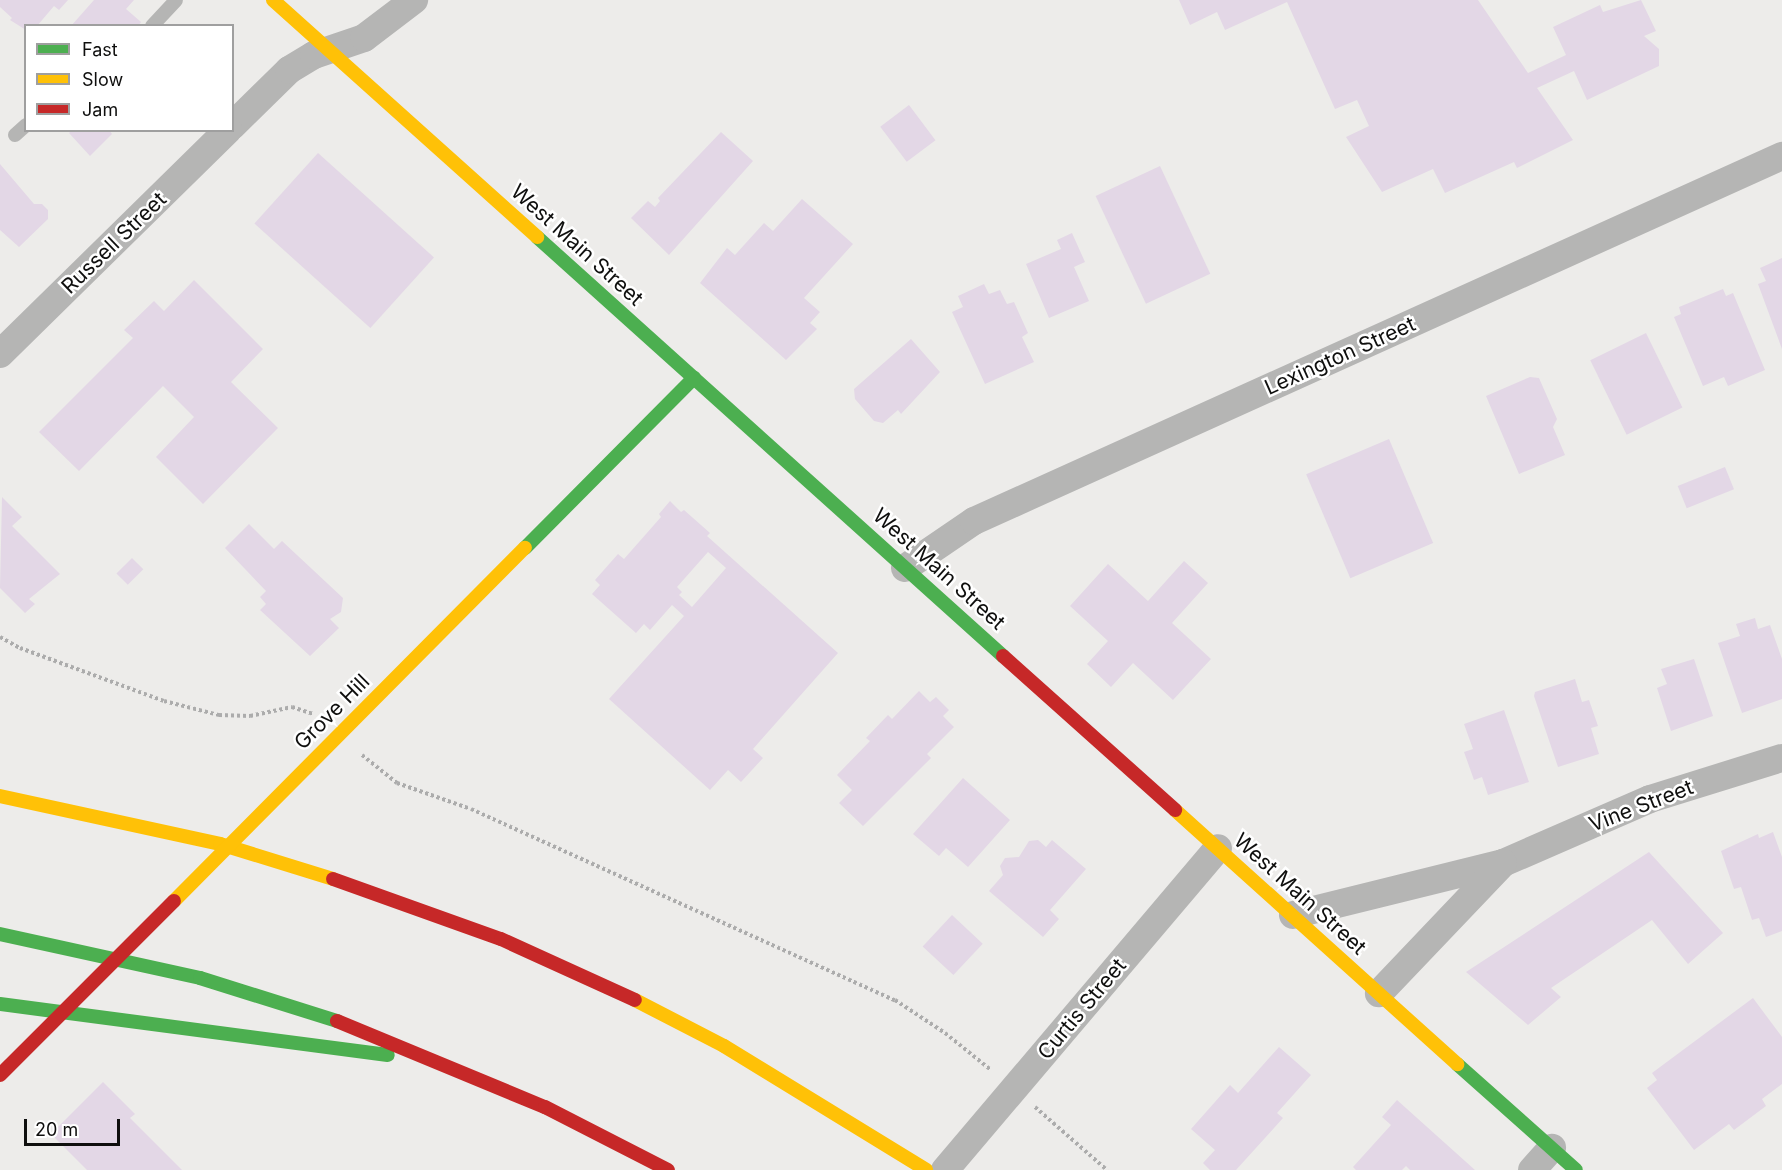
<!DOCTYPE html>
<html>
<head>
<meta charset="utf-8">
<style>
  body { margin:0 }
  #map { position:relative; width:1782px; height:1170px; overflow:hidden; background:#edecea; font-family:Inter,sans-serif }
  div>[style] { position:absolute }
  [style*='--x'] { left:calc(var(--x)*1px); top:calc(var(--y)*1px); width:calc(var(--w)*1px); rotate:calc(var(--a)*1deg) }
  .building>* { inset:0; background:#e3d7e6; transform-origin:0 0 }
  .path>* { height:4px; margin-top:-2px; transform-origin:0; background:repeating-linear-gradient(90deg,#acacac 0 3px,transparent 0 6px) }
  .lane>* { height:14px; margin:-7px; padding:0 7px; transform-origin:7px; border-radius:7px; background:#b5b5b4 }
  .street>* { height:28px; margin:-14px; padding:0 14px; transform-origin:14px; border-radius:14px; background:#b5b5b4 }
  .fast>* { height:14px; margin:-7px; padding:0 7px; transform-origin:7px; border-radius:7px; background:#4caf50 }
  .slow>* { height:14px; margin:-7px; padding:0 7px; transform-origin:7px; border-radius:7px; background:#ffc107 }
  .jam>* { height:14px; margin:-7px; padding:0 7px; transform-origin:7px; border-radius:7px; background:#c62828 }
  span { translate:-50% -50%; white-space:nowrap; text-align:center; line-height:1.15; -webkit-text-stroke:5px #fff; paint-order:stroke }
  .street-label { font-size:21px; color:#0f0f0e }
  .legend { position:absolute; left:24px; top:24px; width:210px; height:108px; box-sizing:border-box; background:#fff; border:2px solid #9f9f9f; margin:0; padding:8px 10px; list-style:none; font-size:18px; color:#0f0f0e }
  .legend li { display:flex; align-items:center; gap:12px; height:30px }
  .legend b { width:30px; border:2px solid #9f9f9f }
  .scale { position:absolute; left:24px; top:1119px; width:96px; height:27px; box-sizing:border-box; border:3px solid #0f0f0e; border-top:0; padding-left:8px; font-size:18px; line-height:21px; white-space:nowrap; color:#0f0f0e; -webkit-text-stroke:4px #fff; paint-order:stroke }
</style>
</head>
<body>
<div id="map">
  <div class="building">
    <i style="clip-path:polygon(0 0,68px 0,59px 10px,54px 6px,37px 26px,26px 26px,26px 30px,10px 20px,12px 18px,0 7px)"></i>
    <i style="clip-path:polygon(94px 0,134px 0,126px 9px,141px 22px,138px 26px,71px 26px)"></i>
    <i style="clip-path:polygon(1179px 0,1478px 0,1528px 73px,1566px 55px,1553px 27px,1600px 5px,1603px 12px,1641px 0,1656px 31px,1644px 36px,1659px 49px,1659px 66px,1587px 100px,1574px 71px,1537px 88px,1573px 140px,1517px 168px,1514px 162px,1445px 193px,1433px 169px,1382px 192px,1346px 137px,1369px 126px,1357px 100px,1335px 109px,1287px 2px,1225px 30px,1217px 12px,1190px 25px)"></i>
    <i style="left:909px;top:105px;width:44px;height:36px;rotate:53deg"></i>
    <i style="clip-path:polygon(72px 130px,109px 130px,112px 134px,90px 156px,69px 133px)"></i>
    <i style="clip-path:polygon(721px 132px,753px 161px,669px 255px,631px 218px,648px 201px,655px 207px,660px 201px,658px 198px)"></i>
    <i style="left:318px;top:153px;width:156px;height:95px;rotate:42deg"></i>
    <i style="clip-path:polygon(0 164px,34px 204px,42px 204px,48px 210px,48px 219px,19px 247px,0 230px)"></i>
    <i style="left:1160px;top:166px;width:119px;height:71px;rotate:65deg"></i>
    <i style="clip-path:polygon(802px 199px,853px 244px,804px 298px,820px 312px,810px 323px,817px 329px,786px 360px,700px 283px,727px 248px,735px 255px,764px 223px,773px 231px)"></i>
    <i style="clip-path:polygon(1072px 233px,1085px 262px,1074px 267px,1089px 301px,1049px 318px,1026px 264px,1061px 249px,1057px 240px)"></i>
    <i style="clip-path:polygon(1782px 258px,1782px 349px,1758px 284px,1766px 281px,1760px 268px)"></i>
    <i style="clip-path:polygon(194px 280px,263px 349px,231px 382px,278px 428px,203px 504px,156px 457px,194px 417px,163px 386px,79px 471px,39px 432px,133px 338px,124px 330px,154px 301px,164px 311px)"></i>
    <i style="clip-path:polygon(984px 284px,989px 294px,1000px 290px,1007px 304px,1014px 302px,1028px 333px,1022px 337px,1034px 362px,985px 384px,952px 312px,963px 307px,958px 296px)"></i>
    <i style="clip-path:polygon(1723px 289px,1726px 296px,1733px 293px,1765px 370px,1728px 386px,1724px 377px,1703px 386px,1674px 317px,1681px 314px,1679px 307px)"></i>
    <i style="left:1646px;top:333px;width:83px;height:62px;rotate:64deg"></i>
    <i style="clip-path:polygon(911px 339px,940px 372px,901px 414px,898px 410px,883px 423px,874px 421px,855px 399px,854px 389px)"></i>
    <i style="clip-path:polygon(1530px 377px,1539px 378px,1557px 419px,1553px 427px,1565px 455px,1519px 474px,1486px 396px)"></i>
    <i style="left:1389px;top:439px;width:113px;height:90px;rotate:67deg"></i>
    <i style="left:1725px;top:467px;width:24px;height:51px;rotate:68deg"></i>
    <i style="clip-path:polygon(2px 497px,22px 517px,12px 526px,60px 574px,29px 599px,35px 604px,25px 613px,0 588px)"></i>
    <i style="clip-path:polygon(evenodd,670px 501px,681px 512px,684px 510px,710px 533px,707px 536px,838px 653px,753px 749px,763px 758px,741px 782px,728px 770px,710px 790px,609px 699px,684px 616px,672px 605px,650px 630px,644px 624px,636px 633px,592px 594px,600px 585px,595px 580px,618px 554px,624px 559px,661px 517px,659px 514px,670px 501px,708px 552px,726px 568px,692px 607px,679px 595px,682px 592px,677px 587px,708px 552px)"></i>
    <i style="clip-path:polygon(249px 524px,274px 549px,282px 541px,343px 598px,341px 612px,330px 619px,339px 628px,310px 656px,260px 610px,266px 604px,260px 597px,266px 591px,225px 548px)"></i>
    <i style="left:132px;top:558px;width:16px;height:22px;rotate:45deg"></i>
    <i style="clip-path:polygon(1184px 561px,1208px 583px,1172px 623px,1211px 659px,1173px 700px,1133px 663px,1111px 687px,1087px 664px,1108px 641px,1070px 606px,1108px 564px,1148px 601px)"></i>
    <i style="clip-path:polygon(1755px 618px,1758px 629px,1770px 625px,1782px 659px,1782px 699px,1742px 713px,1718px 643px,1740px 636px,1736px 624px)"></i>
    <i style="clip-path:polygon(1694px 659px,1713px 716px,1671px 731px,1657px 688px,1667px 684px,1661px 669px)"></i>
    <i style="clip-path:polygon(1575px 679px,1582px 702px,1589px 700px,1598px 726px,1591px 728px,1599px 754px,1558px 767px,1534px 696px,1535px 692px)"></i>
    <i style="clip-path:polygon(919px 691px,930px 702px,936px 697px,949px 710px,943px 716px,954px 727px,927px 754px,931px 758px,863px 826px,839px 803px,852px 790px,837px 775px,870px 741px,866px 738px,888px 715px,892px 719px)"></i>
    <i style="clip-path:polygon(1504px 710px,1529px 782px,1488px 795px,1482px 777px,1474px 780px,1464px 752px,1473px 749px,1464px 724px)"></i>
    <i style="clip-path:polygon(963px 778px,1010px 820px,968px 867px,946px 848px,939px 856px,913px 834px)"></i>
    <i style="clip-path:polygon(1773px 832px,1782px 857px,1782px 931px,1766px 937px,1759px 918px,1752px 920px,1741px 887px,1734px 889px,1721px 851px,1758px 834px,1759px 838px)"></i>
    <i style="clip-path:polygon(1038px 840px,1046px 847px,1052px 840px,1086px 869px,1050px 910px,1059px 919px,1043px 937px,989px 891px,1003px 875px,1000px 866px,1005px 858px,1019px 857px,1029px 841px)"></i>
    <i style="clip-path:polygon(1649px 852px,1723px 933px,1688px 964px,1652px 920px,1551px 988px,1561px 997px,1528px 1025px,1466px 972px)"></i>
    <i style="left:952px;top:915px;width:42px;height:43px;rotate:43deg"></i>
    <i style="clip-path:polygon(1753px 998px,1782px 1037px,1782px 1084px,1762px 1099px,1766px 1106px,1734px 1130px,1729px 1124px,1694px 1150px,1647px 1088px,1657px 1080px,1652px 1073px)"></i>
    <i style="clip-path:polygon(1279px 1047px,1311px 1075px,1277px 1113px,1283px 1118px,1236px 1170px,1210px 1170px,1203px 1163px,1215px 1150px,1191px 1129px,1230px 1085px,1238px 1093px)"></i>
    <i style="clip-path:polygon(103px 1082px,135px 1114px,130px 1118px,182px 1170px,87px 1170px,51px 1134px)"></i>
    <i style="clip-path:polygon(1397px 1100px,1475px 1170px,1410px 1170px,1406px 1166px,1402px 1170px,1356px 1170px,1353px 1167px,1391px 1125px,1382px 1117px)"></i>
  </div>
  <div class="path">
    <i style="--x:0;--y:637;--w:23;--a:29"></i>
    <i style="--x:20;--y:648;--w:153;--a:20.2"></i>
    <i style="--x:164;--y:701;--w:57;--a:14.3"></i>
    <i style="--x:219;--y:715;--w:31;--a:2"></i>
    <i style="--x:250;--y:716;--w:43;--a:-12.1"></i>
    <i style="--x:292;--y:707;--w:22;--a:18"></i>
    <i style="--x:362;--y:755;--w:45;--a:38.7"></i>
    <i style="--x:397;--y:783;--w:78;--a:19.4"></i>
    <i style="--x:471;--y:809;--w:465;--a:24.3"></i>
    <i style="--x:895;--y:1000;--w:60;--a:33.4"></i>
    <i style="--x:945;--y:1033;--w:59;--a:38.8"></i>
    <i style="--x:1035;--y:1107;--w:96;--a:41.2"></i>
  </div>
  <div class="lane">
    <i style="--x:152;--y:26;--w:35;--a:-47"></i>
    <i style="--x:15;--y:135;--w:15;--a:-42"></i>
  </div>
  <div class="street">
    <i style="--x:232;--y:126;--w:80;--a:-44.5"></i>
    <i style="--x:289;--y:70;--w:29;--a:-31"></i>
    <i style="--x:314;--y:55;--w:53;--a:-18.8"></i>
    <i style="--x:364;--y:38;--w:63;--a:-37.2"></i>
    <i style="--x:0;--y:354;--w:320;--a:-44.5"></i>
    <i style="--x:905;--y:568;--w:83;--a:-34.3"></i>
    <i style="--x:974;--y:521;--w:887;--a:-24.31"></i>
    <i style="--x:1503;--y:863;--w:160;--a:-23.5"></i>
    <i style="--x:1650;--y:799;--w:138;--a:-17.3"></i>
    <i style="--x:1293;--y:915;--w:216;--a:-13.9"></i>
    <i style="--x:1503;--y:863;--w:180;--a:133.6"></i>
    <i style="--x:945;--y:1170;--w:422;--a:-49.7"></i>
    <i style="--x:1532;--y:1170;--w:30;--a:-48"></i>
  </div>
  <div class="fast">
    <i style="--x:537;--y:237;--w:627;--a:41.96"></i>
    <i style="--x:525;--y:548;--w:240;--a:-45.2"></i>
    <i style="--x:0;--y:934;--w:205;--a:12.4"></i>
    <i style="--x:200;--y:978;--w:144;--a:17.4"></i>
    <i style="--x:0;--y:1004;--w:391;--a:7.5"></i>
    <i style="--x:1457;--y:1064;--w:159;--a:41.7"></i>
  </div>
  <div class="slow">
    <i style="--x:273;--y:0;--w:355;--a:41.9"></i>
    <i style="--x:0;--y:796;--w:225;--a:12.3"></i>
    <i style="--x:220;--y:844;--w:118;--a:17.2"></i>
    <i style="--x:1175;--y:810;--w:380;--a:42"></i>
    <i style="--x:174;--y:901;--w:498;--a:-45.2"></i>
    <i style="--x:635;--y:1000;--w:100;--a:27.3"></i>
    <i style="--x:724;--y:1046;--w:237;--a:31.5"></i>
  </div>
  <div class="jam">
    <i style="--x:1003;--y:656;--w:231;--a:41.8"></i>
    <i style="--x:333;--y:879;--w:178;--a:19.7"></i>
    <i style="--x:501;--y:939;--w:147;--a:24.5"></i>
    <i style="--x:337;--y:1021;--w:225;--a:22.5"></i>
    <i style="--x:545;--y:1107;--w:138;--a:27.1"></i>
    <i style="--x:0;--y:1075;--w:246;--a:-45"></i>
  </div>
  <div class="street-label">
    <span style="left:114px;top:243px;rotate:-44deg">Russell Street</span>
    <span style="left:577px;top:245px;rotate:42deg">West Main Street</span>
    <span style="left:1340px;top:356px;rotate:-24deg">Lexington Street</span>
    <span style="left:939px;top:569px;rotate:42deg">West Main Street</span>
    <span style="left:332px;top:712px;rotate:-45deg">Grove Hill</span>
    <span style="left:1641px;top:806px;rotate:-21deg">Vine Street</span>
    <span style="left:1300px;top:894px;rotate:42deg">West Main Street</span>
    <span style="left:1082px;top:1009px;rotate:-50deg">Curtis Street</span>
  </div>
  <ul class="legend">
  <li><b style="height:8px;background:#4caf50"></b>Fast</li>
  <li><b style="height:8px;background:#ffc107"></b>Slow</li>
  <li><b style="height:8px;background:#c62828"></b>Jam</li>
  </ul>
  <div class="scale">20 m</div>
</div>
</body>
</html>
